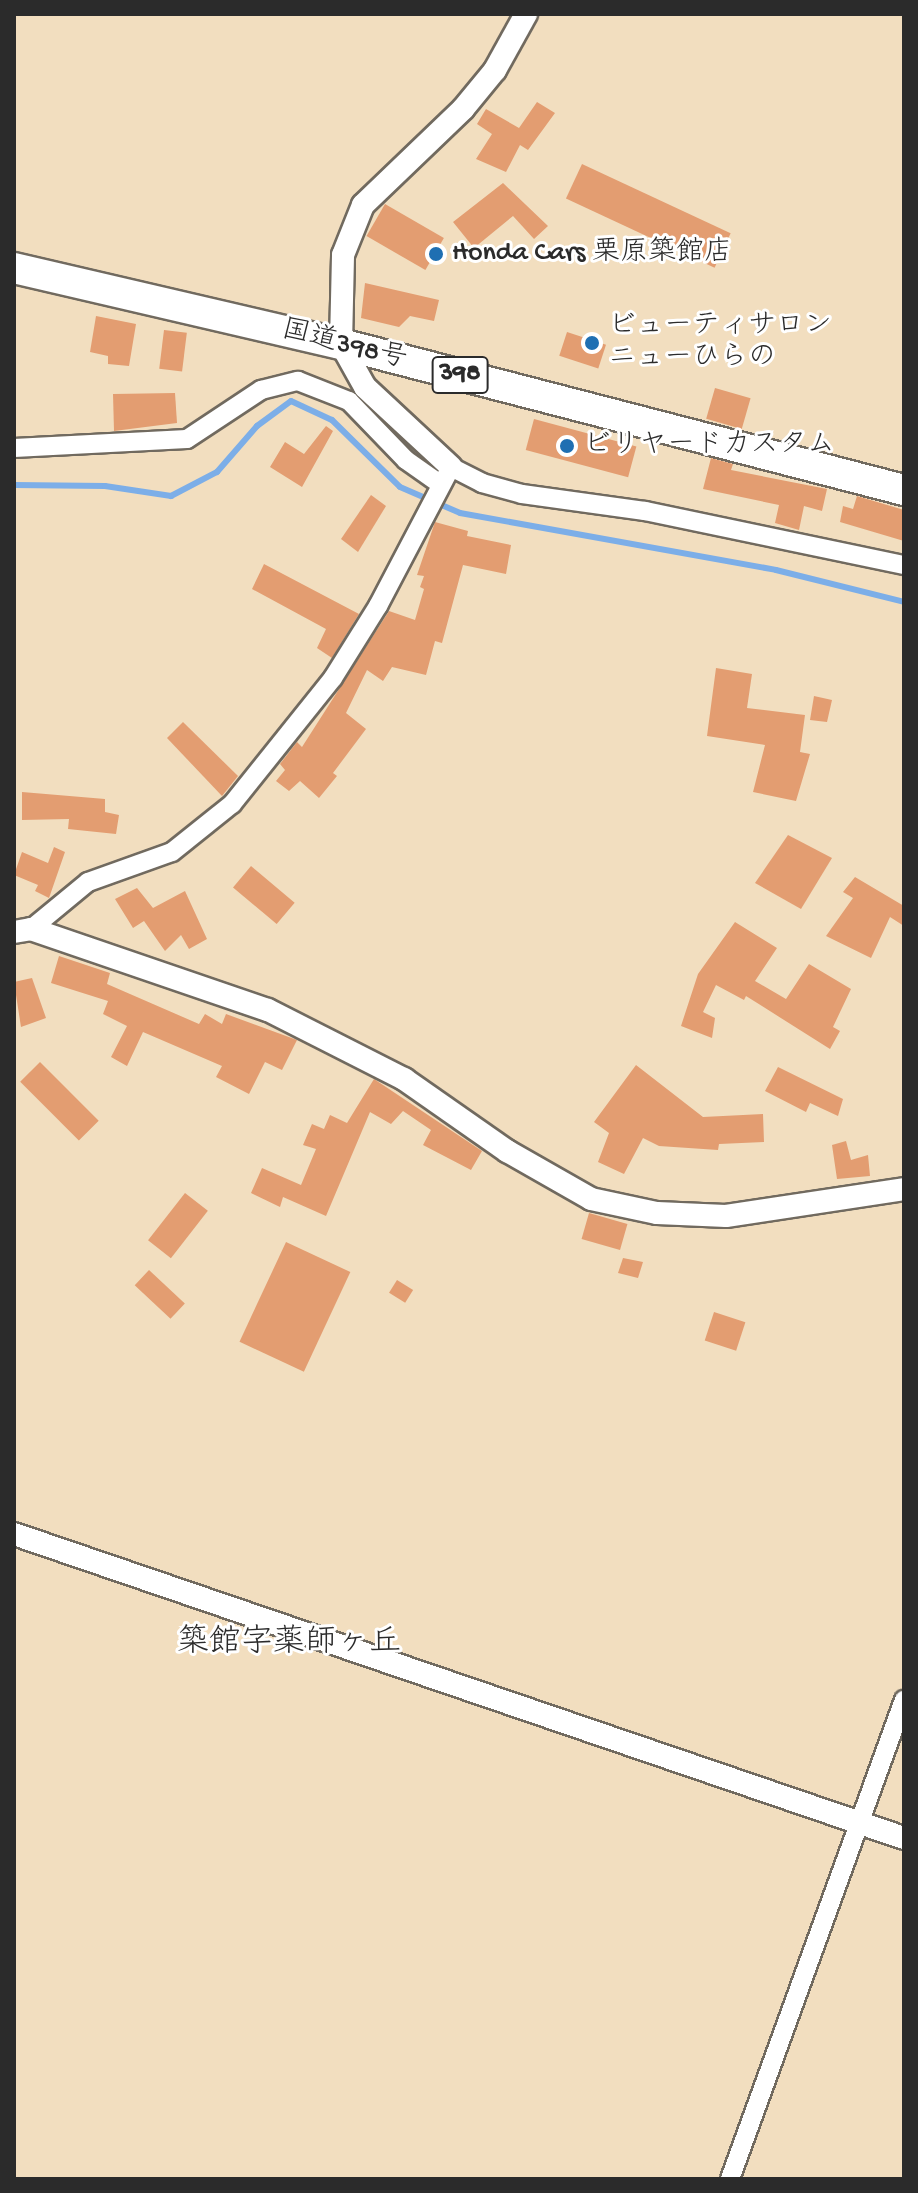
<!DOCTYPE html>
<html>
<head>
<meta charset="utf-8">
<style>
  body { margin:0 }
  #map { position:relative; width:918px; height:2193px; overflow:hidden; background:#f2debf; font-family:"Gochi Hand","Klee One",sans-serif }
  div>[style] { position:absolute }
  [style*='--x'] { left:calc(var(--x)*1px); top:calc(var(--y)*1px); width:calc(var(--w)*1px); rotate:calc(var(--a)*1deg) }
  .stream>* { height:6px; margin:-3px; padding:0 3px; transform-origin:3px; border-radius:3px; background:#7caee8 }
  .building>* { inset:0; background:#e39d71; transform-origin:0 0 }
  .roads { filter:drop-shadow(2px 0 #716a5f) drop-shadow(-2px 0 #716a5f) drop-shadow(0 2px #716a5f) drop-shadow(0 -2px #716a5f) }
  .minor>* { height:18px; margin:-9px; padding:0 9px; transform-origin:9px; border-radius:9px; background:#fff }
  .tertiary>* { height:22px; margin:-11px; padding:0 11px; transform-origin:11px; border-radius:11px; background:#fff }
  .trunk>* { height:30px; margin:-15px; padding:0 15px; transform-origin:15px; border-radius:15px; background:#fff }
  .dots>* { width:22px; height:22px; translate:-50% -50%; box-sizing:border-box; border:4px solid #fff; border-radius:50% }
  span { translate:-50% -50%; white-space:nowrap; text-align:center; line-height:1.15; -webkit-text-stroke:6px #fff; paint-order:stroke }
  .shield-label span { padding:2px 6px; background:#fff; border:2px solid; border-radius:6px; -webkit-text-stroke-width:0 }
  .shield-label { font-size:26px; color:#2b2b2b; font-weight:700 }
  .poi-label { font-size:28px; color:#2b2b2b }
  .left { translate:0 -50%; text-align:left }
  .street-label { font-size:28px; color:#2b2b2b }
  .quarter-label { font-size:32px; color:#2b2b2b }
  .frame { position:absolute; inset:0; border:16px solid #2b2b2b; pointer-events:none }
</style>
</head>
<body>
<div id="map">
  <div class="stream">
    <i style="--x:14;--y:485;--w:91;--a:0.6"></i>
    <i style="--x:105;--y:486;--w:67;--a:8.6"></i>
    <i style="--x:171;--y:496;--w:52;--a:-27.6"></i>
    <i style="--x:217;--y:472;--w:61;--a:-49"></i>
    <i style="--x:257;--y:426;--w:42;--a:-36.3"></i>
    <i style="--x:291;--y:401;--w:45;--a:24.9"></i>
    <i style="--x:332;--y:420;--w:95;--a:44.6"></i>
    <i style="--x:400;--y:487;--w:65;--a:23.4"></i>
    <i style="--x:460;--y:513;--w:321;--a:10.2"></i>
    <i style="--x:776;--y:570;--w:132;--a:14"></i>
  </div>
  <div class="building">
    <i style="clip-path:polygon(537px 102px,555px 113px,528px 150px,520px 145px,506px 172px,476px 159px,492px 134px,477px 124px,486px 109px,519px 128px)"></i>
    <i style="left:582px;top:164px;width:164px;height:38px;rotate:25deg"></i>
    <i style="clip-path:polygon(503px 183px,548px 226px,534px 239px,513px 216px,474px 248px,453px 222px)"></i>
    <i style="left:385px;top:204px;width:68px;height:37px;rotate:30deg"></i>
    <i style="clip-path:polygon(365px 283px,439px 300px,434px 321px,410px 316px,399px 327px,361px 318px)"></i>
    <i style="clip-path:polygon(96px 316px,136px 324px,129px 366px,108px 364px,108px 356px,90px 352px)"></i>
    <i style="left:164px;top:330px;width:23px;height:39px;rotate:7deg"></i>
    <i style="left:567px;top:332px;width:41px;height:25px;rotate:18deg"></i>
    <i style="left:715px;top:388px;width:37px;height:32px;rotate:16deg"></i>
    <i style="clip-path:polygon(175px 393px,177px 423px,114px 431px,113px 394px)"></i>
    <i style="left:534px;top:419px;width:106px;height:32px;rotate:15deg"></i>
    <i style="clip-path:polygon(326px 426px,333px 431px,302px 487px,270px 467px,285px 442px,304px 454px)"></i>
    <i style="clip-path:polygon(711px 458px,733px 464px,731px 470px,827px 489px,822px 511px,804px 506px,799px 530px,775px 523px,779px 505px,703px 489px)"></i>
    <i style="clip-path:polygon(371px 495px,386px 506px,358px 552px,341px 539px)"></i>
    <i style="clip-path:polygon(857px 496px,904px 510px,904px 541px,840px 522px,843px 506px,853px 509px)"></i>
    <i style="clip-path:polygon(435px 522px,468px 531px,467px 536px,511px 545px,506px 574px,463px 565px,442px 643px,435px 641px,426px 675px,392px 667px,383px 681px,367px 670px,346px 713px,366px 729px,333px 773px,337px 776px,319px 798px,300px 781px,289px 791px,276px 781px,285px 770px,280px 764px,297px 742px,302px 747px,389px 611px,415px 620px,424px 589px,420px 587px,424px 576px,417px 575px)"></i>
    <i style="clip-path:polygon(264px 564px,359px 614px,332px 658px,317px 648px,326px 629px,252px 589px)"></i>
    <i style="clip-path:polygon(716px 668px,752px 674px,747px 708px,805px 715px,800px 752px,810px 754px,796px 801px,753px 792px,765px 745px,707px 736px)"></i>
    <i style="clip-path:polygon(814px 696px,832px 700px,827px 722px,810px 720px)"></i>
    <i style="clip-path:polygon(183px 722px,238px 776px,222px 796px,167px 738px)"></i>
    <i style="clip-path:polygon(22px 792px,105px 799px,105px 812px,119px 815px,116px 834px,68px 829px,69px 819px,22px 820px)"></i>
    <i style="clip-path:polygon(788px 835px,832px 858px,801px 909px,755px 883px)"></i>
    <i style="clip-path:polygon(54px 847px,65px 852px,49px 898px,35px 891px,38px 885px,14px 875px,22px 852px,48px 863px)"></i>
    <i style="left:251px;top:866px;width:57px;height:28px;rotate:40deg"></i>
    <i style="clip-path:polygon(855px 877px,904px 906px,904px 926px,890px 917px,871px 958px,826px 936px,853px 898px,843px 892px)"></i>
    <i style="clip-path:polygon(137px 888px,153px 908px,185px 891px,207px 939px,189px 949px,181px 935px,165px 951px,144px 921px,133px 928px,115px 899px)"></i>
    <i style="clip-path:polygon(735px 922px,777px 948px,755px 981px,786px 999px,809px 964px,851px 989px,833px 1027px,840px 1031px,830px 1049px,746px 996px,744px 1000px,716px 985px,703px 1012px,715px 1018px,712px 1038px,681px 1026px,698px 974px)"></i>
    <i style="clip-path:polygon(59px 956px,110px 973px,107px 984px,199px 1024px,205px 1014px,222px 1024px,226px 1014px,297px 1040px,282px 1070px,265px 1062px,249px 1094px,216px 1077px,222px 1066px,143px 1032px,127px 1066px,111px 1057px,127px 1026px,103px 1014px,108px 1001px,51px 983px)"></i>
    <i style="clip-path:polygon(32px 978px,46px 1018px,21px 1027px,14px 982px)"></i>
    <i style="left:40px;top:1062px;width:83px;height:28px;rotate:45deg"></i>
    <i style="clip-path:polygon(636px 1065px,703px 1117px,763px 1114px,764px 1142px,719px 1144px,718px 1150px,659px 1146px,643px 1138px,624px 1174px,598px 1162px,609px 1133px,594px 1122px)"></i>
    <i style="clip-path:polygon(778px 1067px,843px 1099px,838px 1116px,810px 1103px,806px 1112px,765px 1091px)"></i>
    <i style="clip-path:polygon(374px 1079px,482px 1151px,471px 1170px,423px 1145px,431px 1130px,403px 1111px,391px 1124px,370px 1112px,326px 1216px,283px 1197px,280px 1207px,251px 1193px,262px 1168px,301px 1185px,316px 1149px,303px 1145px,312px 1124px,324px 1129px,330px 1115px,347px 1123px)"></i>
    <i style="clip-path:polygon(846px 1141px,851px 1160px,868px 1155px,870px 1176px,837px 1179px,832px 1145px)"></i>
    <i style="left:185px;top:1193px;width:29px;height:60px;rotate:38deg"></i>
    <i style="left:589px;top:1213px;width:40px;height:27px;rotate:16deg"></i>
    <i style="left:286px;top:1242px;width:71px;height:110px;rotate:25deg"></i>
    <i style="clip-path:polygon(623px 1258px,643px 1262px,638px 1278px,618px 1273px)"></i>
    <i style="left:149px;top:1270px;width:49px;height:21px;rotate:43deg"></i>
    <i style="left:397px;top:1280px;width:19px;height:15px;rotate:32deg"></i>
    <i style="left:714px;top:1312px;width:33px;height:30px;rotate:18deg"></i>
  </div>
  <div class="roads">
    <div class="minor">
      <i style="--x:14;--y:448;--w:173;--a:-3"></i>
      <i style="--x:187;--y:439;--w:89;--a:-33.5"></i>
      <i style="--x:261;--y:390;--w:38;--a:-14"></i>
      <i style="--x:298;--y:381;--w:55;--a:21.4"></i>
      <i style="--x:349;--y:401;--w:82;--a:46"></i>
      <i style="--x:406;--y:460;--w:42;--a:35.2"></i>
      <i style="--x:31;--y:929;--w:74;--a:-39.5"></i>
      <i style="--x:88;--y:882;--w:89;--a:-19.7"></i>
      <i style="--x:172;--y:852;--w:77;--a:-38.7"></i>
      <i style="--x:232;--y:804;--w:161;--a:-51.3"></i>
      <i style="--x:333;--y:678;--w:85;--a:-58"></i>
      <i style="--x:378;--y:606;--w:157;--a:-62.3"></i>
      <i style="--x:451;--y:467;--w:35;--a:27"></i>
      <i style="--x:482;--y:483;--w:41;--a:15.4"></i>
      <i style="--x:522;--y:494;--w:124;--a:7.9"></i>
      <i style="--x:645;--y:511;--w:265;--a:11.8"></i>
      <i style="--x:730;--y:2179;--w:510;--a:-70.04"></i>
    </div>
    <div class="tertiary">
      <i style="--x:451;--y:467;--w:117;--a:-137.1"></i>
      <i style="--x:365;--y:387;--w:49;--a:-119.2"></i>
      <i style="--x:341;--y:344;--w:89;--a:-88.7"></i>
      <i style="--x:343;--y:255;--w:54;--a:-68.2"></i>
      <i style="--x:363;--y:205;--w:139;--a:-43.8"></i>
      <i style="--x:463;--y:109;--w:50;--a:-50.6"></i>
      <i style="--x:495;--y:70;--w:64;--a:-61"></i>
      <i style="--x:14;--y:932;--w:17;--a:-10"></i>
      <i style="--x:31;--y:929;--w:250;--a:18.9"></i>
      <i style="--x:268;--y:1010;--w:153;--a:26.9"></i>
      <i style="--x:404;--y:1079;--w:126;--a:35"></i>
      <i style="--x:507;--y:1151;--w:97;--a:29.7"></i>
      <i style="--x:591;--y:1199;--w:67;--a:12"></i>
      <i style="--x:657;--y:1213;--w:69;--a:2.5"></i>
      <i style="--x:726;--y:1216;--w:180;--a:-8.6"></i>
      <i style="--x:14;--y:1534;--w:940;--a:18.86"></i>
    </div>
    <div class="trunk">
      <i style="--x:14;--y:268;--w:336;--a:13.1"></i>
      <i style="--x:341;--y:344;--w:582;--a:14.54"></i>
    </div>
  </div>
  <div class="dots">
    <i style="left:436px;top:254px;background:#1f6fb2"></i>
    <i style="left:592px;top:343px;background:#1f6fb2"></i>
    <i style="left:567px;top:446px;background:#1f6fb2"></i>
  </div>
  <div class="shield-label">
    <span style="left:460px;top:375px">398</span>
  </div>
  <div class="poi-label">
    <span class="left" style="left:452px;top:254px">Honda Cars 栗原築館店</span>
    <span class="left" style="left:608px;top:343px">ビューティサロン<br>ニューひらの</span>
    <span class="left" style="left:583px;top:446px">ビリヤードカスタム</span>
  </div>
  <div class="street-label">
    <span style="left:344px;top:346px;rotate:14deg">国道398号</span>
  </div>
  <div class="quarter-label">
    <span style="left:289px;top:1644px">築館字薬師ヶ丘</span>
  </div>
  <div class="frame"></div>
</div>
</body>
</html>
